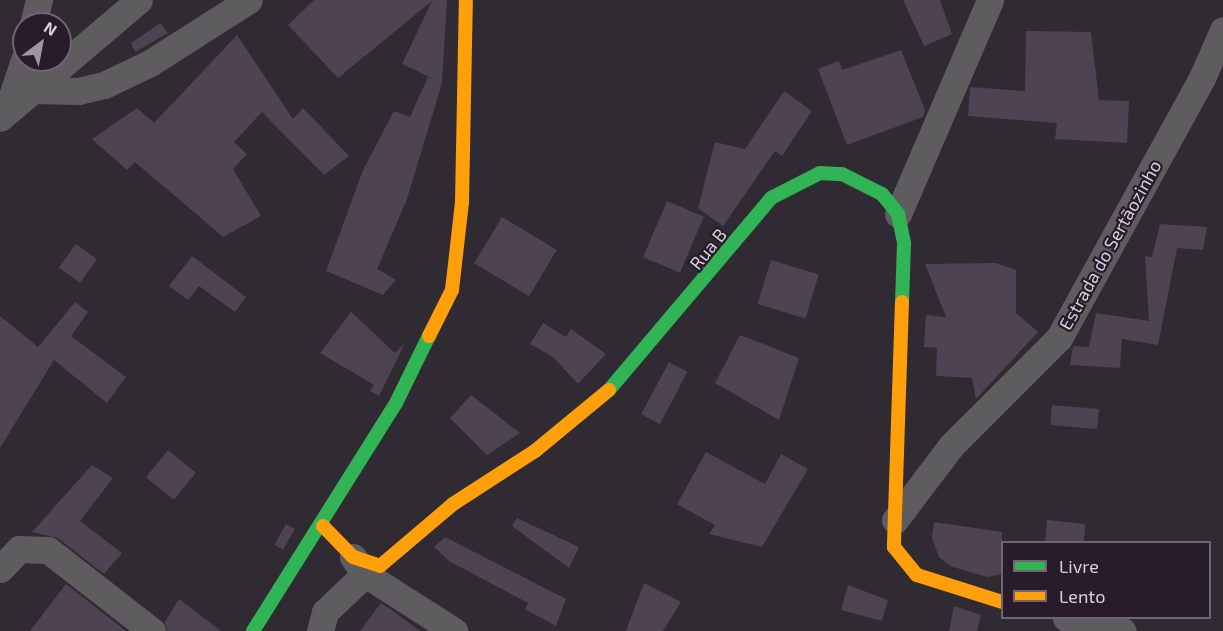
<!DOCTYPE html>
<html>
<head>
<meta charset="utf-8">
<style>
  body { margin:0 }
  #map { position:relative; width:1223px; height:631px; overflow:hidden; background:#302a32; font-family:"Exo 2",sans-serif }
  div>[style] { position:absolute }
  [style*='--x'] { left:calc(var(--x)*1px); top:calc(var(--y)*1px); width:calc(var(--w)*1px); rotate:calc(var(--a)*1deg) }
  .building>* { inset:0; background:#4e4352; transform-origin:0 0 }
  .street>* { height:27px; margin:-13.5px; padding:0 13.5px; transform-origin:13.5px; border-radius:13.5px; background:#5f5c60 }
  .fast>* { height:14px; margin:-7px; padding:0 7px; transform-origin:7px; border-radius:7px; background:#30b455 }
  .slow>* { height:14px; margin:-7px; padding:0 7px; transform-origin:7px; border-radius:7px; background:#ff9f0a }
  span { translate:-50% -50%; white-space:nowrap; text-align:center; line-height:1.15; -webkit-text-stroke:4.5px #281c2c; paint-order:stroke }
  .street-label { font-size:18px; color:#d8d1db }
  .legend { position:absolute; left:1001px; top:541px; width:210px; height:78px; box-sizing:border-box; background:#281c2c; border:2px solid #6e6472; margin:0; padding:8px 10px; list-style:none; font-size:18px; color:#d8d1db }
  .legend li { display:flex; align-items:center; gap:12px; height:30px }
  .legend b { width:30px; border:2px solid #6e6472 }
  .north { position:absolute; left:12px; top:12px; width:60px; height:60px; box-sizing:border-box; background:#281c2c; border:2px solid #6e6472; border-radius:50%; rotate:32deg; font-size:16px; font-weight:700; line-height:24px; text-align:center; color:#d8d1db }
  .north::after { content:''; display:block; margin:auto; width:21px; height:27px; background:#9d97a0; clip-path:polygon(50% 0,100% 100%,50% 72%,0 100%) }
</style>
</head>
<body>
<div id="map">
  <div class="building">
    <i style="clip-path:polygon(314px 0,447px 0,442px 83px,407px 199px,377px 269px,396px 280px,383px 295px,326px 271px,363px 170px,394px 111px,410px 117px,428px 77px,438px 81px,402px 64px,432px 1px,338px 78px,288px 25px)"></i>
    <i style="clip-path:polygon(903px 0,940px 0,952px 34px,924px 46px)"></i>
    <i style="clip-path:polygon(160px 23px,168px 33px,135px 52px,131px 43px)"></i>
    <i style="clip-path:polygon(1026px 31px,1091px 32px,1099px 100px,1129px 101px,1127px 143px,1055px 139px,1057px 123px,968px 116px,970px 87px,1025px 91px)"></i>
    <i style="clip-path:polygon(237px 35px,293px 119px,303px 108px,349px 156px,324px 175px,262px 112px,234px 142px,247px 154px,233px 169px,261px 216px,223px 237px,135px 162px,127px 170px,92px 139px,137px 108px,154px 123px)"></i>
    <i style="clip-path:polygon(901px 50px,925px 110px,923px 117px,847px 145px,818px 69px,839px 61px,842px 70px)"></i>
    <i style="clip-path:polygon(784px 91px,812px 111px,782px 156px,775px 151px,723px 226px,698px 208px,715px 142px,745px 149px)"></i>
    <i style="left:667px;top:201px;width:40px;height:61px;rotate:23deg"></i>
    <i style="left:502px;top:217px;width:64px;height:54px;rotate:31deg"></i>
    <i style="clip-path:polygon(1160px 224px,1207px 227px,1203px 250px,1177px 248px,1158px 345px,1122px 339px,1120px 368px,1070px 365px,1073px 346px,1089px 347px,1096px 313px,1149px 321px,1145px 256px,1152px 257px)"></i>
    <i style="left:76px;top:244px;width:26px;height:29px;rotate:36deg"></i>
    <i style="clip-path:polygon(192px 256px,246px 297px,235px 312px,199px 286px,188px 300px,169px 286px)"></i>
    <i style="left:771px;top:260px;width:50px;height:46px;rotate:17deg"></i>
    <i style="clip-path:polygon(996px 263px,1016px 270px,1016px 313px,1038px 332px,976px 399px,972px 378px,936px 376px,937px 348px,924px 347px,926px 315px,946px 317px,925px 264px)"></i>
    <i style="clip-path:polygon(75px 302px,88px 312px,71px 336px,126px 377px,107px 403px,54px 360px,0 448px,0 316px,38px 347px)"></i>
    <i style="clip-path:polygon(351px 312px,395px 353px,405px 343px,379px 396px,370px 391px,374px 385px,320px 353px)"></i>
    <i style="clip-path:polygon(543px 323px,566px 337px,571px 329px,606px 354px,578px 384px,553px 357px,530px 344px)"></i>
    <i style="clip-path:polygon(740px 335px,799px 358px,779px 420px,715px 383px)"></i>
    <i style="left:669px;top:362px;width:21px;height:59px;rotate:28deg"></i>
    <i style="clip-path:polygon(471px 395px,520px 433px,487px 455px,450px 418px)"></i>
    <i style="left:1052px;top:405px;width:47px;height:20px;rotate:5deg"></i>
    <i style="left:168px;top:450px;width:36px;height:35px;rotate:39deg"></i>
    <i style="clip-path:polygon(706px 452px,765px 484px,781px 454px,808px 469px,762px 547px,709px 534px,715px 525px,677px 504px)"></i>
    <i style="clip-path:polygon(92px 465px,113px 478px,80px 521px,122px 553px,104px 574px,58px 538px,32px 532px)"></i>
    <i style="clip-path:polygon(517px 518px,579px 547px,569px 568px,512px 526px)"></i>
    <i style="clip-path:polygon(1047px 520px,1085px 524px,1084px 543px,1045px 543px)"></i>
    <i style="clip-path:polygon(934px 522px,1002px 532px,1002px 574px,987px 577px,950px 566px,939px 557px,932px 538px)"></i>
    <i style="left:286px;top:524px;width:10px;height:24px;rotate:29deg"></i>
    <i style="clip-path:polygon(445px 537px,566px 599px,556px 626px,525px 609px,528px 603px,449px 561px,434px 547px)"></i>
    <i style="clip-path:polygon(644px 583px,681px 602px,663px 631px,626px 631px)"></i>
    <i style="clip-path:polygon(66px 584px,126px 631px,30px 631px)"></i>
    <i style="clip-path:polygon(848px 585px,888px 600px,882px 621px,841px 610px)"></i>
    <i style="clip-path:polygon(179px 599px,221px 631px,167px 631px,165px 622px)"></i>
    <i style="clip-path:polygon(381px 603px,393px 611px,420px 631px,360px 631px)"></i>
    <i style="clip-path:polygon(954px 606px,981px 615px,977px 631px,949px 631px)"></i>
  </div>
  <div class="street">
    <i style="--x:33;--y:24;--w:25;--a:-76"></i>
    <i style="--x:33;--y:90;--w:45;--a:1.3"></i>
    <i style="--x:78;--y:91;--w:27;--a:-13"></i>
    <i style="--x:104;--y:85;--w:51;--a:-25.6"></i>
    <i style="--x:150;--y:63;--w:117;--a:-32.5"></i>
    <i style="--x:7;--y:111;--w:54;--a:-71.6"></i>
    <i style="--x:0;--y:118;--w:182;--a:-40.3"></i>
    <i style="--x:898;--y:214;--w:233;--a:-66.7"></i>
    <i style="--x:895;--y:520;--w:93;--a:-52.9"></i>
    <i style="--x:951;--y:446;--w:153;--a:-45"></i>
    <i style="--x:1059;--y:338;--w:297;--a:-61.2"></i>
    <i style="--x:1202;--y:78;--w:52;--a:-66.4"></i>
    <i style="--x:353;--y:557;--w:21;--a:55"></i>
    <i style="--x:365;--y:574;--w:106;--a:32.6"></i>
    <i style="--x:0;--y:569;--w:28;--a:-46"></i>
    <i style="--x:19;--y:549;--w:29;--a:2"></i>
    <i style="--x:48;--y:550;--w:132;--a:37.9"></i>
    <i style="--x:1066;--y:618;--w:58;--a:12.8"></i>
    <i style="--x:320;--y:631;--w:20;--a:-75"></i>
    <i style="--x:325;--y:612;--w:55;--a:-43.5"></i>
  </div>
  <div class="fast">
    <i style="--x:609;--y:390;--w:251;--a:-49.8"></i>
    <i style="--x:771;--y:198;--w:55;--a:-27"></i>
    <i style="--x:820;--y:173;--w:22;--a:3"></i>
    <i style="--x:842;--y:174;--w:45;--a:26.6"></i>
    <i style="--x:882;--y:194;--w:26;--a:51"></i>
    <i style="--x:898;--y:214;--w:30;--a:78"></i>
    <i style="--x:904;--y:243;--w:59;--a:91.9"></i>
    <i style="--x:253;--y:631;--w:269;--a:-57.9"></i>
    <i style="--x:396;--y:403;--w:75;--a:-63.8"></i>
  </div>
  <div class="slow">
    <i style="--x:902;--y:302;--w:245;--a:91.9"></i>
    <i style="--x:894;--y:547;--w:36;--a:51"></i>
    <i style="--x:917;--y:575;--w:89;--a:17.6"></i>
    <i style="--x:429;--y:336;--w:51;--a:-63.4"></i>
    <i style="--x:452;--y:290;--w:89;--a:-83.5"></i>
    <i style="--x:462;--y:202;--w:202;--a:-88.9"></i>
    <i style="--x:323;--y:526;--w:43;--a:45.9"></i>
    <i style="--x:353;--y:557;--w:28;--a:18"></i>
    <i style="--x:380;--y:566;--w:96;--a:-40.3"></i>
    <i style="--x:453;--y:504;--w:98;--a:-32.9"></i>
    <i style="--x:535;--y:451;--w:96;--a:-39.5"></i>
  </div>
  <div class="street-label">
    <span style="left:1110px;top:245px;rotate:-61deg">Estrada do Sertãozinho</span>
    <span style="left:708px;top:249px;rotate:-51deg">Rua B</span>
  </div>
  <ul class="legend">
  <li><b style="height:8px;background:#30b455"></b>Livre</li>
  <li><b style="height:8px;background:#ff9f0a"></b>Lento</li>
  </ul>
  <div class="north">N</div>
</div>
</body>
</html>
